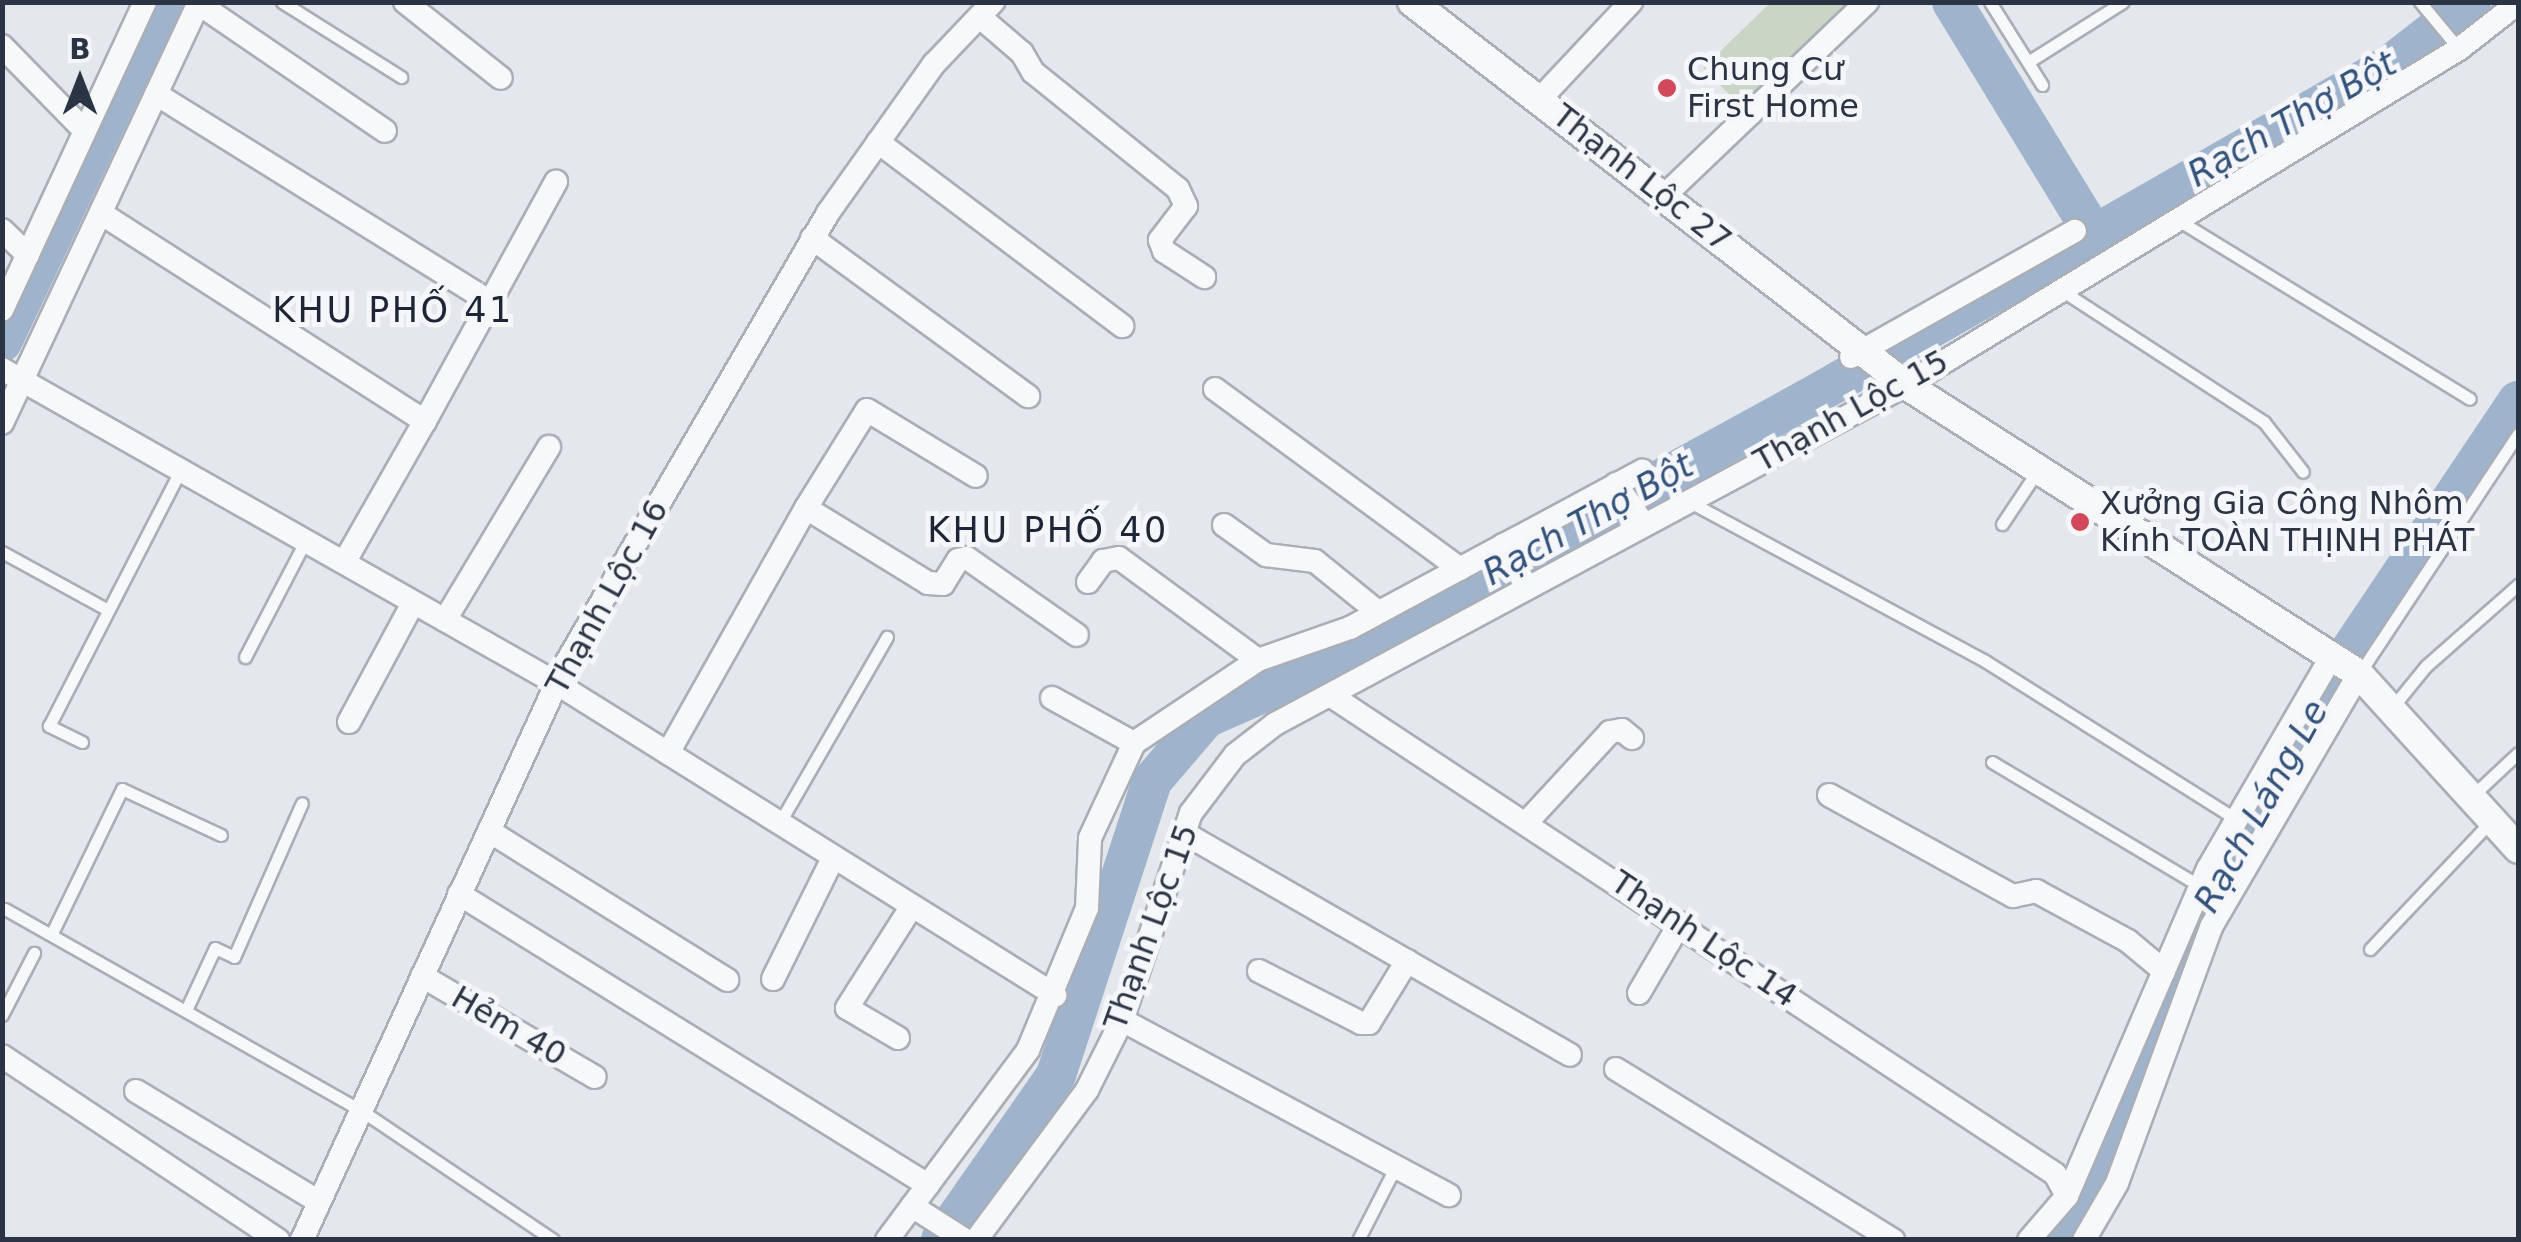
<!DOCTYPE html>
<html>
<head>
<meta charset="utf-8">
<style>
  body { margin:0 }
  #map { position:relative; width:2521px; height:1242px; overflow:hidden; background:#e4e7ec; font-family:"DejaVu Sans",sans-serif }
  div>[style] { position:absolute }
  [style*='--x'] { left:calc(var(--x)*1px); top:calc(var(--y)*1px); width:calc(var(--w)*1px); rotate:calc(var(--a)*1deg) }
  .green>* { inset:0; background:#c9d6c5 }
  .river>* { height:40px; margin:-20px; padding:0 20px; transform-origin:20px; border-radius:20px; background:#9fb4cc }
  .roads { filter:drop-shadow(2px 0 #a9aeb7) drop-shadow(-2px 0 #a9aeb7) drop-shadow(0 2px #a9aeb7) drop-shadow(0 -2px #a9aeb7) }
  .service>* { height:11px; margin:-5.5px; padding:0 5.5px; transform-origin:5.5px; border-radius:5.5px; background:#f7f8fa }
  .minor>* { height:22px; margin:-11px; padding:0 11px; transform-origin:11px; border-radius:11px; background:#f7f8fa }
  .tertiary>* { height:28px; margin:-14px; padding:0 14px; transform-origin:14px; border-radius:14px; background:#f7f8fa }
  .dots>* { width:28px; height:28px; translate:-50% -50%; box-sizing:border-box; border:5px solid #f4f6f9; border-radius:50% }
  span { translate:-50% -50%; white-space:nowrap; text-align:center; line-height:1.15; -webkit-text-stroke:10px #f4f6f9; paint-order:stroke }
  .poi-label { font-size:32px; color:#2b3445 }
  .left { translate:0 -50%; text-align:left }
  .street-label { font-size:32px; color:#2b3445 }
  .water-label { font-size:35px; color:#34527a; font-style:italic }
  .neighbourhood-label { font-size:35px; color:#1d2536; letter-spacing:2.5px }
  .frame { position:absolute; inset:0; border:5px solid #2b3445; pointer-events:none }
  .north { position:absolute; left:30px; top:30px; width:100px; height:100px; -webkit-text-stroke:8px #f4f6f9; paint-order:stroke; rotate:0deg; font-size:28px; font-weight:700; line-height:40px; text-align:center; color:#2b3445 }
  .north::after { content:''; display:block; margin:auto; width:35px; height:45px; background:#2b3445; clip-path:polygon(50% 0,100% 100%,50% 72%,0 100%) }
</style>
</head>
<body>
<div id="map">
  <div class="green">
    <i style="clip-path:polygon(1851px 2px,1743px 108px,1703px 68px,1770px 3px)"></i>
  </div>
  <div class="river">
    <i style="--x:1952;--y:2;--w:273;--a:58.6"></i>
    <i style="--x:2;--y:342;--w:376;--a:-64.7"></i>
    <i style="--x:941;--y:1240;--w:201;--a:-55.1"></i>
    <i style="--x:1056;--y:1075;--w:309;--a:-71.9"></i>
    <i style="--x:1152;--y:781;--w:83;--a:-49.4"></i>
    <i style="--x:1206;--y:718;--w:104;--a:-23.9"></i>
    <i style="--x:1301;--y:676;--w:581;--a:-28.68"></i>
    <i style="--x:1811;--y:397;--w:667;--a:-29.83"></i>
    <i style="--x:2390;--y:65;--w:103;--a:-37.9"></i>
    <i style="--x:2057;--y:1240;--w:99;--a:-57.8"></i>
    <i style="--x:2110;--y:1156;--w:256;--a:-69.7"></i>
    <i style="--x:2199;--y:916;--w:212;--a:-62.2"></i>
    <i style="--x:2298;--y:728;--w:394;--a:-56.1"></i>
  </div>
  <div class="roads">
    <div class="service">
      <i style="--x:282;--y:2;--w:141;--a:32.2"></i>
      <i style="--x:1990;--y:2;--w:98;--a:57.9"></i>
      <i style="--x:2420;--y:2;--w:61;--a:50.3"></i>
      <i style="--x:2028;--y:62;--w:112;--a:-32.3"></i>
      <i style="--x:2178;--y:220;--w:342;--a:31.5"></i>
      <i style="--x:2061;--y:290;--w:242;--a:33"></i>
      <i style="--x:2264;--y:422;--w:63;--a:52"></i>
      <i style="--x:1688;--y:501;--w:337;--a:28.3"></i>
      <i style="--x:1985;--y:661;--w:298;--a:32.2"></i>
      <i style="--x:2002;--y:524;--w:65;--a:-56.3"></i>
      <i style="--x:2;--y:552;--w:119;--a:28.7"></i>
      <i style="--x:245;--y:657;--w:132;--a:-62.5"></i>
      <i style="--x:2359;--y:674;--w:288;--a:-56.5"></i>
      <i style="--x:2391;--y:709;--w:55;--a:-50.9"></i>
      <i style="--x:2426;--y:666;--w:123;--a:-41.4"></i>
      <i style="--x:82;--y:742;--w:37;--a:-154"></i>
      <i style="--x:49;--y:726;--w:289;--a:-62.8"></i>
      <i style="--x:1992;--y:762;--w:242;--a:30.8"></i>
      <i style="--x:2471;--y:797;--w:64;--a:-43.1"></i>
      <i style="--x:780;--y:822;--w:214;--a:-60"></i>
      <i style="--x:5;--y:909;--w:407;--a:29.5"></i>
      <i style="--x:359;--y:1109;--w:234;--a:34"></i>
      <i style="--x:52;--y:933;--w:160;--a:-64.1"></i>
      <i style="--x:122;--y:789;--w:109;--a:24.9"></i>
      <i style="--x:2370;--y:949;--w:178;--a:-46.6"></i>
      <i style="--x:187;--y:1008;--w:66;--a:-65"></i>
      <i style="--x:215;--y:948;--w:21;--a:25"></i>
      <i style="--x:234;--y:957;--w:168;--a:-66.2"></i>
      <i style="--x:2;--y:1015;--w:70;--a:-62.7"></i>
      <i style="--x:1358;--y:1240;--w:83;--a:-62.8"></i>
    </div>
    <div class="minor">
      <i style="--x:405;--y:2;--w:122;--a:38.4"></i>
      <i style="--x:199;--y:4;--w:225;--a:34.3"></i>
      <i style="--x:980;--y:17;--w:55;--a:40.6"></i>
      <i style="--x:1022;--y:53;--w:22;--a:60"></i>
      <i style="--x:1033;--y:72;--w:186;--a:38.9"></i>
      <i style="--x:1178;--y:189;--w:19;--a:65"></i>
      <i style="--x:1186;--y:206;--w:43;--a:127.4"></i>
      <i style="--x:1160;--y:240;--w:12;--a:70"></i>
      <i style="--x:1164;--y:251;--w:48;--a:33"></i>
      <i style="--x:2;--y:46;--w:115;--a:45.7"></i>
      <i style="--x:156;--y:94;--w:393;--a:31.9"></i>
      <i style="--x:1540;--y:99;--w:133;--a:-46.8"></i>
      <i style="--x:878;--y:142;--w:306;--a:37"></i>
      <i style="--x:1664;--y:196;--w:281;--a:-43.7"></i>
      <i style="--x:102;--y:214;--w:384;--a:32.7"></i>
      <i style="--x:425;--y:421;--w:273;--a:-61.3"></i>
      <i style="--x:2;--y:230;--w:36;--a:44"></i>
      <i style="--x:812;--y:238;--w:268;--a:36.2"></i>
      <i style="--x:2;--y:310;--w:340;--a:-65.1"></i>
      <i style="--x:1851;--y:357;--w:257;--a:-29.4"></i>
      <i style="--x:2;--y:369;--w:637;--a:29.54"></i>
      <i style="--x:556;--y:683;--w:589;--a:32.02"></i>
      <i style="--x:1215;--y:389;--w:304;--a:36.3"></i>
      <i style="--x:2;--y:423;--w:465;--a:-64.9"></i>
      <i style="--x:1616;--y:484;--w:47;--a:55.3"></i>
      <i style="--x:806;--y:508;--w:115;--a:-58.1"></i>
      <i style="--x:867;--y:410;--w:127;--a:31.2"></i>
      <i style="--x:1224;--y:525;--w:52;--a:35.5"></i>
      <i style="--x:1266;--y:555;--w:49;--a:7"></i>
      <i style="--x:1315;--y:561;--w:81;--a:39"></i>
      <i style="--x:1503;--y:545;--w:48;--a:60.3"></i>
      <i style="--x:345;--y:561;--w:161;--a:-60.3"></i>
      <i style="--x:1088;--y:582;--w:26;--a:-54"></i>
      <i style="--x:1103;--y:561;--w:16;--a:-11"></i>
      <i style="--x:1119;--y:558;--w:172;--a:36.3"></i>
      <i style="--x:445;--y:620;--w:202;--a:-59"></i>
      <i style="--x:1330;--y:695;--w:869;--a:33.45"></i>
      <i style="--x:2055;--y:1174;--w:25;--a:61"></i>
      <i style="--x:2067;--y:1196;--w:58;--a:130.8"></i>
      <i style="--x:1052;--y:698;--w:94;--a:28.8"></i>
      <i style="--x:349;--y:722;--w:135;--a:-61.7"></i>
      <i style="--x:668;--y:753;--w:281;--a:-60.6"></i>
      <i style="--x:806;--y:508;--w:143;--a:31.6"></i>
      <i style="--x:928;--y:583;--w:15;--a:4"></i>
      <i style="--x:943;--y:584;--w:28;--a:-58"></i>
      <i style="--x:958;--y:560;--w:9;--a:-13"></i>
      <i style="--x:967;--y:558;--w:134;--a:35"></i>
      <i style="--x:1829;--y:795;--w:210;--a:28.8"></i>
      <i style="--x:2013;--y:896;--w:24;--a:-12"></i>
      <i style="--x:2036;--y:891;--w:105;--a:28.5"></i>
      <i style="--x:2128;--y:941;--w:47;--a:39.8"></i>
      <i style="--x:1527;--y:822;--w:122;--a:-47.3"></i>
      <i style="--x:1610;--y:732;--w:12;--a:-9"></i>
      <i style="--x:1622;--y:730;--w:13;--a:39"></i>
      <i style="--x:489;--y:831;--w:281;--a:32"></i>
      <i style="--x:1184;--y:833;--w:445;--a:29.9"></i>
      <i style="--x:459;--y:894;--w:552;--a:31.82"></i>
      <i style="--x:1259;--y:971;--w:114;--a:27"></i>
      <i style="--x:1361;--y:1023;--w:8;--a:0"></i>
      <i style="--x:1369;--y:1023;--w:73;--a:-58.5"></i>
      <i style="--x:422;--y:976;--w:200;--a:30.3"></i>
      <i style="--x:773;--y:979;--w:135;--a:-63.6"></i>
      <i style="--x:1639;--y:993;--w:81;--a:-59.6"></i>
      <i style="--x:1122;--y:1020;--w:371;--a:28.2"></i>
      <i style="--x:898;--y:1038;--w:59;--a:-149.5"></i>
      <i style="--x:847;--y:1008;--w:121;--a:-57.5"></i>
      <i style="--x:2;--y:1056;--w:332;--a:33.7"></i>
      <i style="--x:1616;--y:1069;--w:326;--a:31.7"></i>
      <i style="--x:136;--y:1091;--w:214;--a:31.2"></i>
      <i style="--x:2067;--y:1196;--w:358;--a:-66.7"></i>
      <i style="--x:2209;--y:867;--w:246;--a:-59.8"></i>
      <i style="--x:912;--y:1206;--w:63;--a:32.7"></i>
      <i style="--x:302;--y:1240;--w:632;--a:-65.42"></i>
      <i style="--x:565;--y:665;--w:523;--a:-59.81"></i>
      <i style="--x:828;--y:213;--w:183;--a:-54.6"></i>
      <i style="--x:934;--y:64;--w:86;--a:-46.4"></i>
      <i style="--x:887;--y:1240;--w:237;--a:-53.4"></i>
      <i style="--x:1028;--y:1050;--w:154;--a:-67.4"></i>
      <i style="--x:1087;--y:908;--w:70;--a:-87.5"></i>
      <i style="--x:1090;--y:838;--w:105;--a:-65.1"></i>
      <i style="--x:1134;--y:743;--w:149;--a:-33.8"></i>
      <i style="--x:1258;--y:660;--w:97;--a:-19.2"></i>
      <i style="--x:1350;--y:628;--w:332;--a:-28.3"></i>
      <i style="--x:976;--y:1240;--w:187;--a:-53.5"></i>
      <i style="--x:1087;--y:1090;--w:78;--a:-63.4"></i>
      <i style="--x:1122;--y:1020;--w:218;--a:-71.6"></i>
      <i style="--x:1191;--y:813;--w:73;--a:-52.8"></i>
      <i style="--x:1235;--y:755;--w:51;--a:-37.8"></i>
      <i style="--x:1275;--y:724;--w:716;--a:-28.25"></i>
      <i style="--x:1906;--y:385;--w:647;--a:-31.28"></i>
      <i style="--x:2459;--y:49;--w:75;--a:-37.9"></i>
      <i style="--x:2084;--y:1240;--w:66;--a:-59.9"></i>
      <i style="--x:2117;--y:1183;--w:273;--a:-69.8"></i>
      <i style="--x:2211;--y:927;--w:293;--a:-59.7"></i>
    </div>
    <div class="tertiary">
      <i style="--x:1412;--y:2;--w:625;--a:37.79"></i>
      <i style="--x:1906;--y:385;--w:537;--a:32.54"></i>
      <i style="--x:2359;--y:674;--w:236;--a:47.7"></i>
    </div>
  </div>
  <div class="dots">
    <i style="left:1667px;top:88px;background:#d1495b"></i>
    <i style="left:2080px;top:522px;background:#d1495b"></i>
  </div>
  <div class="poi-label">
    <span class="left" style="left:1687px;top:88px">Chung Cư<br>First Home</span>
    <span class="left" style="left:2100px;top:522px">Xưởng Gia Công Nhôm<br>Kính TOÀN THỊNH PHÁT</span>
  </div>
  <div class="street-label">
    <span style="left:1642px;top:178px;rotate:38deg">Thạnh Lộc 27</span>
    <span style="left:1851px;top:411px;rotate:-29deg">Thạnh Lộc 15</span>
    <span style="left:607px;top:597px;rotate:-61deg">Thạnh Lộc 16</span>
    <span style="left:1151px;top:927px;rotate:-70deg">Thạnh Lộc 15</span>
    <span style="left:1704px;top:939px;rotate:34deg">Thạnh Lộc 14</span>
    <span style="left:509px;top:1026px;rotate:30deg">Hẻm 40</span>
  </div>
  <div class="water-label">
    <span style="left:2292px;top:119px;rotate:-30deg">Rạch Thợ Bột</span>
    <span style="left:1588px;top:519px;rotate:-29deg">Rạch Thợ Bột</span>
    <span style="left:2261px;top:806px;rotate:-61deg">Rạch Láng Le</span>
  </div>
  <div class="neighbourhood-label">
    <span style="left:393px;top:310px">KHU PHỐ 41</span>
    <span style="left:1048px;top:530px">KHU PHỐ 40</span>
  </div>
  <div class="frame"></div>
  <div class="north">B</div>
</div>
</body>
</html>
